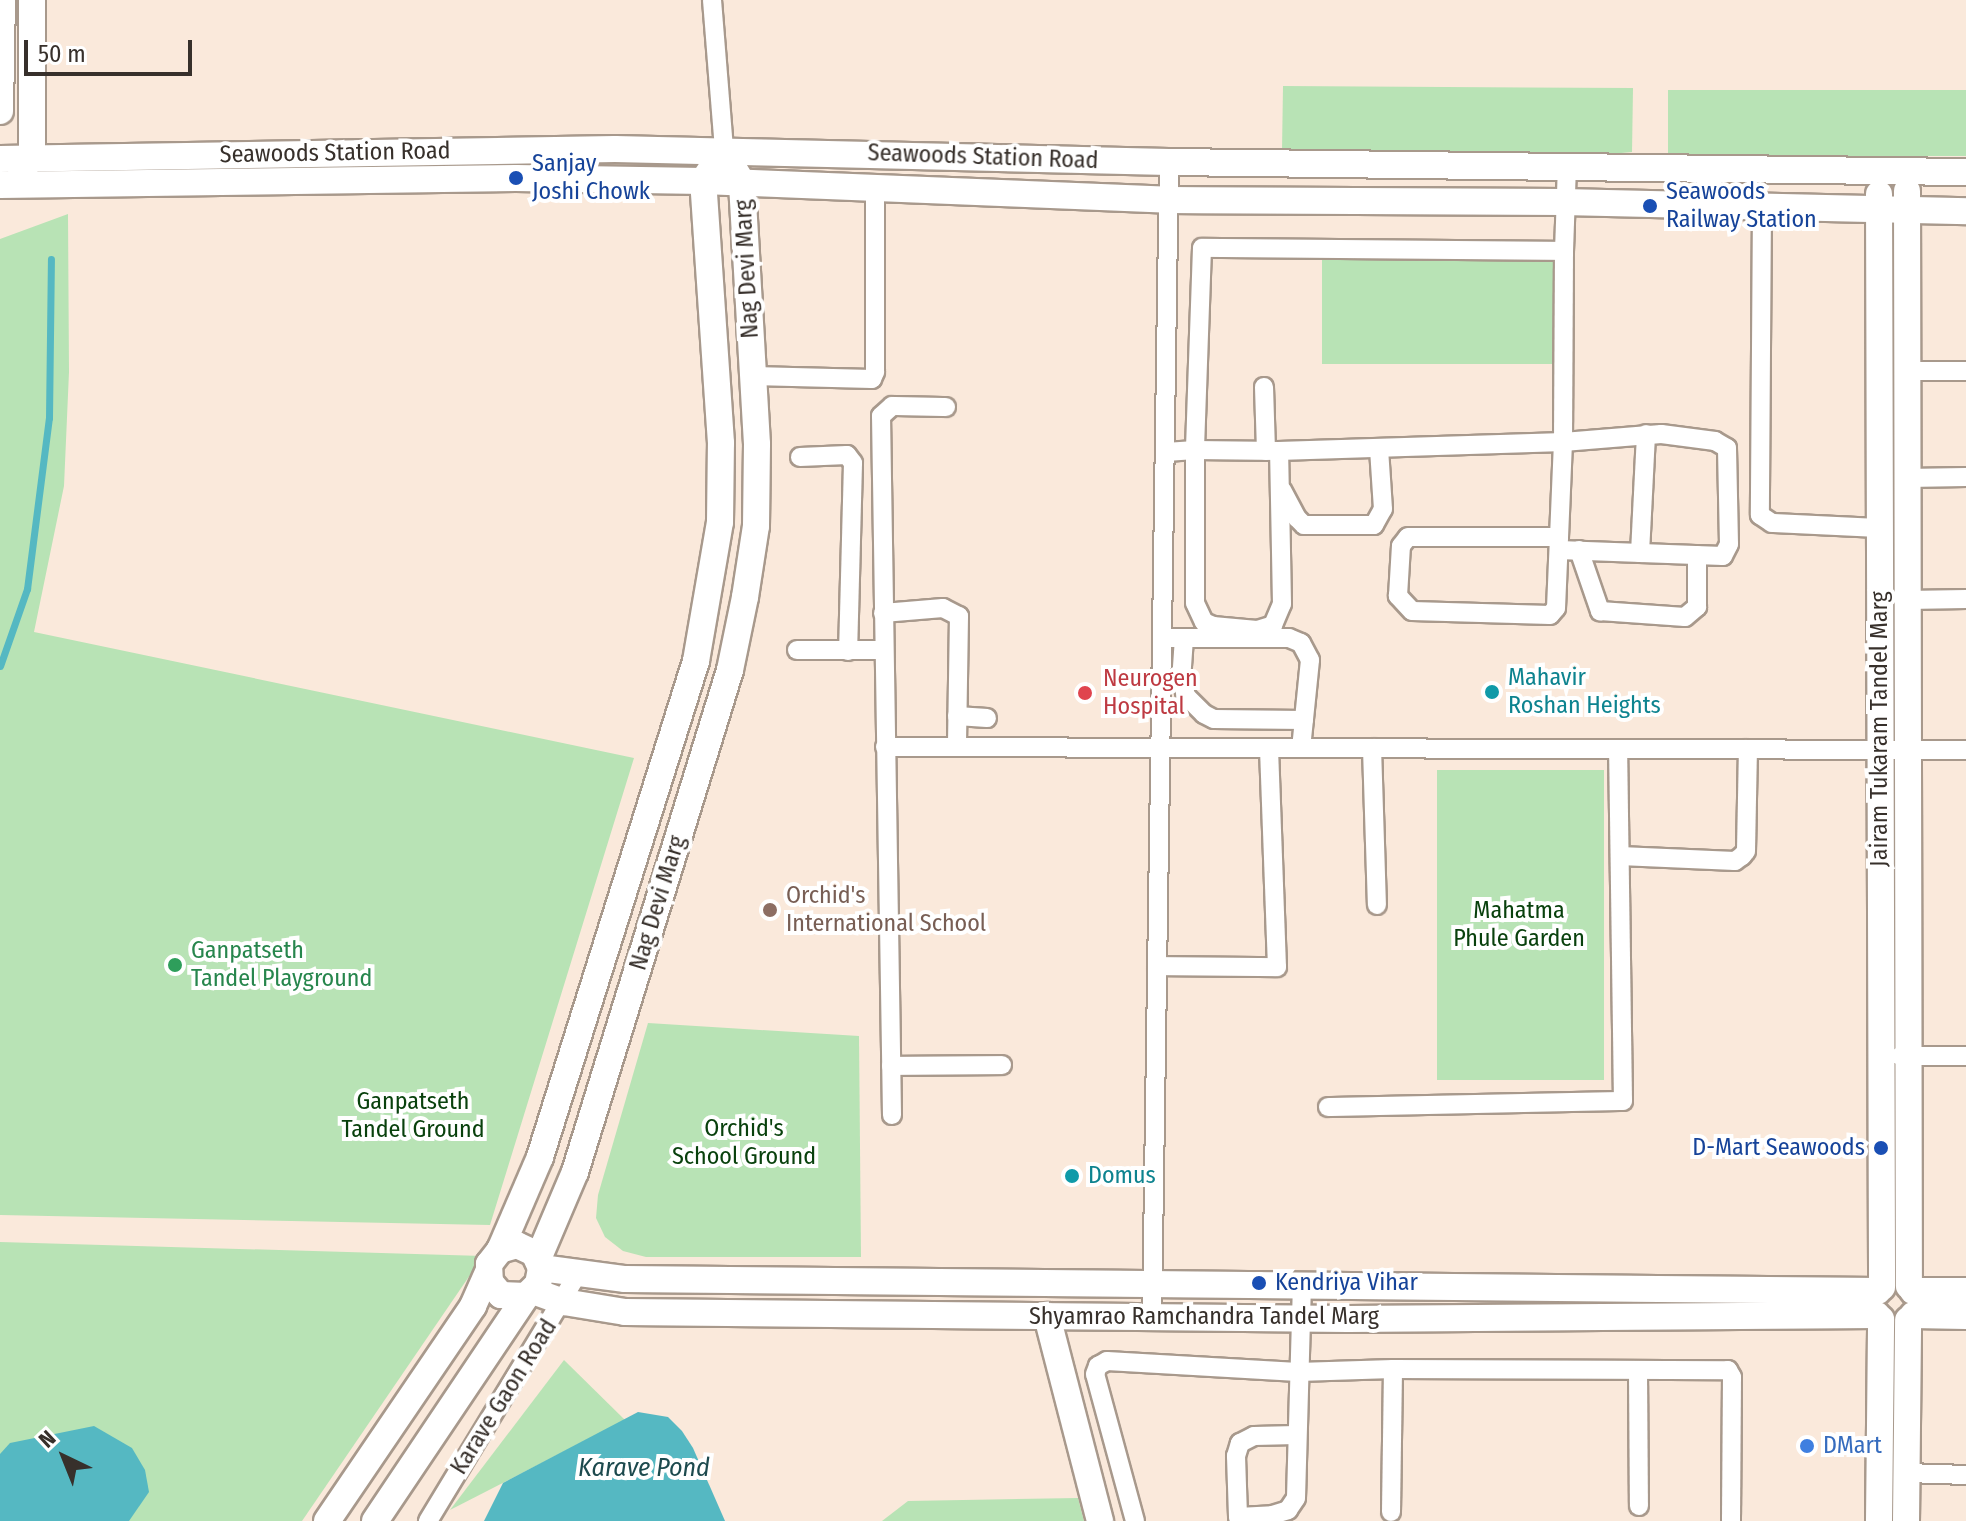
<!DOCTYPE html>
<html>
<head>
<meta charset="utf-8">
<style>
  body { margin:0 }
  #map { position:relative; width:1966px; height:1521px; overflow:hidden; background:#fae9db; font-family:"Fira Sans Condensed",sans-serif }
  div>[style] { position:absolute }
  [style*='--x'] { left:calc(var(--x)*1px); top:calc(var(--y)*1px); width:calc(var(--w)*1px); rotate:calc(var(--a)*1deg) }
  .green>* { inset:0; background:#b8e3b5; transform-origin:0 0 }
  .water>* { inset:0; background:#55b8c2 }
  .stream>* { height:7px; margin:-3.5px; padding:0 3.5px; transform-origin:3.5px; border-radius:3.5px; background:#55b8c2 }
  .roads { filter:drop-shadow(2px 0 #a8998c) drop-shadow(-2px 0 #a8998c) drop-shadow(0 2px #a8998c) drop-shadow(0 -2px #a8998c) }
  .street>* { height:18px; margin:-9px; padding:0 9px; transform-origin:9px; border-radius:9px; background:#fff }
  .secondary>* { height:26px; margin:-13px; padding:0 13px; transform-origin:13px; border-radius:13px; background:#fff }
  .dots>* { width:22px; height:22px; translate:-50% -50%; box-sizing:border-box; border:4px solid #fff; border-radius:50% }
  span { translate:-50% -50%; white-space:nowrap; text-align:center; line-height:1.15; -webkit-text-stroke:8px #fff; paint-order:stroke }
  .street-label { font-size:24px; color:#37302b }
  .transit-label { font-size:24px; color:#164399 }
  .left { translate:0 -50%; text-align:left }
  .right { translate:-100% -50%; text-align:right }
  .culture-label { font-size:24px; color:#0d838f }
  .health-label { font-size:24px; color:#be3a42 }
  .education-label { font-size:24px; color:#785e54 }
  .park-label { font-size:24px; color:#09410d }
  .leisure-label { font-size:24px; color:#27864d }
  .shop-label { font-size:24px; color:#366cbe }
  .water-label { font-size:26px; color:#1d4a4e; font-style:italic }
  .north { position:absolute; left:24px; top:1417px; width:80px; height:80px; -webkit-text-stroke:6px #fff; paint-order:stroke; rotate:317deg; font-size:22px; font-weight:700; line-height:32px; text-align:center; color:#37302b }
  .north::after { content:''; display:block; margin:auto; width:28px; height:36px; background:#37302b; clip-path:polygon(50% 0,100% 100%,50% 72%,0 100%) }
  .scale { position:absolute; left:24px; top:40px; width:168px; height:36px; box-sizing:border-box; border:4px solid #37302b; border-top:0; padding-left:10px; font-size:24px; line-height:28px; white-space:nowrap; color:#37302b; -webkit-text-stroke:6px #fff; paint-order:stroke }
</style>
</head>
<body>
<div id="map">
  <div class="green">
    <i style="clip-path:polygon(1283px 86px,1633px 88px,1632px 152px,1600px 155px,1282px 151px)"></i>
    <i style="left:1668px;top:90px;width:298px;height:66px"></i>
    <i style="clip-path:polygon(68px 214px,69px 372px,64px 486px,34px 632px,634px 758px,490px 1225px,0 1215px,0 239px)"></i>
    <i style="left:1322px;top:258px;width:231px;height:106px"></i>
    <i style="left:1437px;top:770px;width:167px;height:310px"></i>
    <i style="clip-path:polygon(648px 1023px,859px 1036px,861px 1257px,646px 1257px,623px 1251px,605px 1237px,596px 1218px,598px 1195px)"></i>
    <i style="clip-path:polygon(0 1242px,483px 1256px,302px 1521px,0 1521px)"></i>
    <i style="clip-path:polygon(564px 1360px,625px 1420px,450px 1510px)"></i>
    <i style="clip-path:polygon(1078px 1498px,1084px 1521px,882px 1521px,908px 1501px)"></i>
  </div>
  <div class="water">
    <i style="clip-path:polygon(638px 1412px,668px 1417px,682px 1431px,693px 1448px,725px 1521px,484px 1521px,503px 1483px)"></i>
    <i style="clip-path:polygon(94px 1426px,132px 1448px,145px 1470px,149px 1492px,129px 1521px,0 1521px,0 1454px,10px 1443px)"></i>
  </div>
  <div class="stream">
    <i style="--x:0;--y:666;--w:82;--a:-70.7"></i>
    <i style="--x:27;--y:589;--w:172;--a:-82.7"></i>
    <i style="--x:49;--y:418;--w:159;--a:-89.3"></i>
  </div>
  <div class="roads">
    <div class="street">
      <i style="--x:712;--y:0;--w:150;--a:85.4"></i>
      <i style="--x:1762;--y:206;--w:309;--a:90.4"></i>
      <i style="--x:1760;--y:515;--w:14;--a:34"></i>
      <i style="--x:1772;--y:523;--w:108;--a:2.7"></i>
      <i style="--x:1564;--y:251;--w:84;--a:-88"></i>
      <i style="--x:1906;--y:371;--w:60;--a:0"></i>
      <i style="--x:753;--y:376;--w:119;--a:1.4"></i>
      <i style="--x:872;--y:379;--w:8;--a:-67"></i>
      <i style="--x:875;--y:372;--w:184;--a:-90"></i>
      <i style="--x:1264;--y:387;--w:64;--a:88.2"></i>
      <i style="--x:1166;--y:452;--w:29;--a:-4"></i>
      <i style="--x:1195;--y:450;--w:84;--a:0.7"></i>
      <i style="--x:1279;--y:451;--w:284;--a:-1.8"></i>
      <i style="--x:1563;--y:442;--w:191;--a:-89.7"></i>
      <i style="--x:1564;--y:251;--w:362;--a:-179.5"></i>
      <i style="--x:1202;--y:248;--w:202;--a:92"></i>
      <i style="--x:1195;--y:450;--w:153;--a:90"></i>
      <i style="--x:1195;--y:603;--w:21;--a:65"></i>
      <i style="--x:1204;--y:622;--w:10;--a:24"></i>
      <i style="--x:1213;--y:626;--w:44;--a:5.2"></i>
      <i style="--x:1257;--y:630;--w:17;--a:-17"></i>
      <i style="--x:1273;--y:625;--w:23;--a:-67"></i>
      <i style="--x:1282;--y:604;--w:153;--a:-91.1"></i>
      <i style="--x:800;--y:457;--w:47;--a:-2.4"></i>
      <i style="--x:847;--y:455;--w:10;--a:53"></i>
      <i style="--x:853;--y:463;--w:188;--a:91.5"></i>
      <i style="--x:1907;--y:478;--w:59;--a:-1"></i>
      <i style="--x:1282;--y:490;--w:32;--a:62"></i>
      <i style="--x:1297;--y:518;--w:10;--a:45"></i>
      <i style="--x:1304;--y:525;--w:70;--a:0"></i>
      <i style="--x:1374;--y:525;--w:18;--a:-61"></i>
      <i style="--x:1383;--y:509;--w:61;--a:-93.8"></i>
      <i style="--x:1559;--y:550;--w:164;--a:2.1"></i>
      <i style="--x:1723;--y:556;--w:13;--a:-63"></i>
      <i style="--x:1729;--y:544;--w:96;--a:-91.2"></i>
      <i style="--x:1727;--y:448;--w:14;--a:-150"></i>
      <i style="--x:1715;--y:441;--w:54;--a:-172.6"></i>
      <i style="--x:1661;--y:434;--w:98;--a:175.3"></i>
      <i style="--x:1563;--y:442;--w:95;--a:92.4"></i>
      <i style="--x:1559;--y:537;--w:71;--a:92.4"></i>
      <i style="--x:1556;--y:608;--w:9;--a:131"></i>
      <i style="--x:1550;--y:615;--w:138;--a:-178.3"></i>
      <i style="--x:1412;--y:611;--w:21;--a:-133"></i>
      <i style="--x:1398;--y:596;--w:50;--a:-86.6"></i>
      <i style="--x:1401;--y:546;--w:11;--a:-52"></i>
      <i style="--x:1408;--y:537;--w:151;--a:0"></i>
      <i style="--x:1579;--y:550;--w:65;--a:71"></i>
      <i style="--x:1600;--y:611;--w:85;--a:4"></i>
      <i style="--x:1685;--y:617;--w:16;--a:-40"></i>
      <i style="--x:1697;--y:607;--w:52;--a:-90"></i>
      <i style="--x:1640;--y:553;--w:119;--a:-87.1"></i>
      <i style="--x:1907;--y:600;--w:59;--a:-1"></i>
      <i style="--x:883;--y:613;--w:60;--a:-4.8"></i>
      <i style="--x:943;--y:608;--w:18;--a:27"></i>
      <i style="--x:959;--y:616;--w:131;--a:90.9"></i>
      <i style="--x:1162;--y:638;--w:127;--a:0"></i>
      <i style="--x:1289;--y:638;--w:13;--a:23"></i>
      <i style="--x:1301;--y:643;--w:19;--a:62"></i>
      <i style="--x:1310;--y:660;--w:88;--a:95.8"></i>
      <i style="--x:1184;--y:638;--w:39;--a:94"></i>
      <i style="--x:1181;--y:677;--w:20;--a:75"></i>
      <i style="--x:1186;--y:696;--w:25;--a:45"></i>
      <i style="--x:1204;--y:714;--w:11;--a:27"></i>
      <i style="--x:1214;--y:719;--w:90;--a:0.6"></i>
      <i style="--x:797;--y:650;--w:87;--a:0"></i>
      <i style="--x:957;--y:716;--w:30;--a:4"></i>
      <i style="--x:885;--y:747;--w:1081;--a:0.16"></i>
      <i style="--x:1372;--y:748;--w:157;--a:88.2"></i>
      <i style="--x:1620;--y:856;--w:115;--a:2.5"></i>
      <i style="--x:1735;--y:861;--w:9;--a:-36"></i>
      <i style="--x:1742;--y:856;--w:6;--a:-51"></i>
      <i style="--x:1746;--y:851;--w:102;--a:-88.9"></i>
      <i style="--x:1157;--y:966;--w:120;--a:0.5"></i>
      <i style="--x:1277;--y:967;--w:219;--a:-92.1"></i>
      <i style="--x:1900;--y:1056;--w:66;--a:0"></i>
      <i style="--x:891;--y:1066;--w:111;--a:-0.5"></i>
      <i style="--x:1328;--y:1107;--w:295;--a:-1.2"></i>
      <i style="--x:1623;--y:1101;--w:352;--a:-90.8"></i>
      <i style="--x:892;--y:1115;--w:699;--a:-90.9"></i>
      <i style="--x:881;--y:416;--w:15;--a:-42"></i>
      <i style="--x:892;--y:406;--w:54;--a:1.1"></i>
      <i style="--x:1152;--y:1317;--w:1155;--a:-89.16"></i>
      <i style="--x:1638;--y:1371;--w:135;--a:89.6"></i>
      <i style="--x:1296;--y:1435;--w:42;--a:178.6"></i>
      <i style="--x:1254;--y:1436;--w:16;--a:153"></i>
      <i style="--x:1240;--y:1443;--w:14;--a:107"></i>
      <i style="--x:1236;--y:1456;--w:61;--a:88.1"></i>
      <i style="--x:1238;--y:1517;--w:34;--a:-3"></i>
      <i style="--x:1272;--y:1515;--w:17;--a:-17"></i>
      <i style="--x:1288;--y:1510;--w:14;--a:-56"></i>
      <i style="--x:1296;--y:1498;--w:215;--a:-88.4"></i>
      <i style="--x:1907;--y:1473;--w:59;--a:1.9"></i>
      <i style="--x:1391;--y:1512;--w:143;--a:-89.2"></i>
      <i style="--x:428;--y:1521;--w:291;--a:-58.8"></i>
      <i style="--x:1135;--y:1521;--w:152;--a:-105.2"></i>
      <i style="--x:1095;--y:1374;--w:9;--a:-69"></i>
      <i style="--x:1098;--y:1366;--w:10;--a:-29"></i>
      <i style="--x:1107;--y:1361;--w:191;--a:3.3"></i>
      <i style="--x:1298;--y:1372;--w:95;--a:-1.8"></i>
      <i style="--x:1393;--y:1369;--w:335;--a:0.2"></i>
      <i style="--x:1728;--y:1370;--w:8;--a:60"></i>
      <i style="--x:1732;--y:1377;--w:144;--a:90.4"></i>
    </div>
    <div class="secondary">
      <i style="--x:0;--y:111;--w:111;--a:-89"></i>
      <i style="--x:0;--y:159;--w:615;--a:-0.93"></i>
      <i style="--x:615;--y:149;--w:554;--a:1.34"></i>
      <i style="--x:1169;--y:162;--w:797;--a:0.72"></i>
      <i style="--x:21;--y:170;--w:16;--a:-47"></i>
      <i style="--x:32;--y:158;--w:158;--a:-90"></i>
      <i style="--x:0;--y:185;--w:516;--a:-0.78"></i>
      <i style="--x:516;--y:178;--w:187;--a:0.9"></i>
      <i style="--x:703;--y:181;--w:466;--a:2.3"></i>
      <i style="--x:1169;--y:200;--w:396;--a:0.3"></i>
      <i style="--x:1565;--y:202;--w:401;--a:1.3"></i>
      <i style="--x:1907;--y:191;--w:1095;--a:89.9"></i>
      <i style="--x:1879;--y:194;--w:1093;--a:89.84"></i>
      <i style="--x:500;--y:1250;--w:101;--a:-66.7"></i>
      <i style="--x:540;--y:1157;--w:520;--a:-72.54"></i>
      <i style="--x:696;--y:661;--w:141;--a:-80.2"></i>
      <i style="--x:720;--y:522;--w:79;--a:-89.3"></i>
      <i style="--x:721;--y:443;--w:263;--a:-93.9"></i>
      <i style="--x:703;--y:181;--w:18;--a:-56"></i>
      <i style="--x:538;--y:1259;--w:95;--a:-67"></i>
      <i style="--x:575;--y:1172;--w:525;--a:-72.84"></i>
      <i style="--x:730;--y:670;--w:75;--a:-78.4"></i>
      <i style="--x:745;--y:597;--w:72;--a:-81.2"></i>
      <i style="--x:756;--y:526;--w:82;--a:-89.3"></i>
      <i style="--x:757;--y:444;--w:262;--a:-93.3"></i>
      <i style="--x:742;--y:182;--w:17;--a:-121"></i>
      <i style="--x:541;--y:1268;--w:85;--a:7.5"></i>
      <i style="--x:625;--y:1279;--w:1253;--a:0.55"></i>
      <i style="--x:533;--y:1291;--w:33;--a:20"></i>
      <i style="--x:564;--y:1302;--w:62;--a:9.3"></i>
      <i style="--x:625;--y:1312;--w:723;--a:0.55"></i>
      <i style="--x:1348;--y:1319;--w:529;--a:-0.43"></i>
      <i style="--x:1913;--y:1291;--w:53;--a:0"></i>
      <i style="--x:1913;--y:1315;--w:53;--a:1.1"></i>
      <i style="--x:1047;--y:1316;--w:212;--a:75.5"></i>
      <i style="--x:327;--y:1521;--w:260;--a:-55.8"></i>
      <i style="--x:473;--y:1306;--w:36;--a:-66"></i>
      <i style="--x:375;--y:1521;--w:271;--a:-56.1"></i>
      <i style="--x:526;--y:1296;--w:17;--a:-45"></i>
      <i style="--x:538;--y:1284;--w:16;--a:-79"></i>
      <i style="--x:541;--y:1268;--w:17;--a:-115"></i>
      <i style="--x:534;--y:1253;--w:19;--a:-155"></i>
      <i style="--x:517;--y:1245;--w:18;--a:164"></i>
      <i style="--x:500;--y:1250;--w:18;--a:128"></i>
      <i style="--x:489;--y:1264;--w:18;--a:87"></i>
      <i style="--x:490;--y:1282;--w:17;--a:50"></i>
      <i style="--x:501;--y:1295;--w:25;--a:2"></i>
      <i style="--x:1879;--y:1521;--w:202;--a:-89.4"></i>
      <i style="--x:1906;--y:1521;--w:201;--a:-89.4"></i>
    </div>
  </div>
  <div class="dots">
    <i style="left:516px;top:178px;background:#1a4fb4"></i>
    <i style="left:1650px;top:206px;background:#1a4fb4"></i>
    <i style="left:1492px;top:692px;background:#0f9aa8"></i>
    <i style="left:1085px;top:693px;background:#e0444e"></i>
    <i style="left:770px;top:910px;background:#8d6e63"></i>
    <i style="left:175px;top:965px;background:#2e9e5b"></i>
    <i style="left:1881px;top:1148px;background:#1a4fb4"></i>
    <i style="left:1072px;top:1176px;background:#0f9aa8"></i>
    <i style="left:1259px;top:1283px;background:#1a4fb4"></i>
    <i style="left:1807px;top:1446px;background:#3f7fe0"></i>
  </div>
  <div class="street-label">
    <span style="left:335px;top:153px;rotate:-1deg">Seawoods Station Road</span>
    <span style="left:983px;top:157px;rotate:2deg">Seawoods Station Road</span>
    <span style="left:747px;top:269px;rotate:-93deg">Nag Devi Marg</span>
    <span style="left:1880px;top:729px;rotate:-90deg">Jairam Tukaram Tandel Marg</span>
    <span style="left:658px;top:903px;rotate:-73deg">Nag Devi Marg</span>
    <span style="left:1204px;top:1317px">Shyamrao Ramchandra Tandel Marg</span>
    <span style="left:504px;top:1397px;rotate:-58deg">Karave Gaon Road</span>
  </div>
  <div class="transit-label">
    <span class="left" style="left:532px;top:178px">Sanjay<br>Joshi Chowk</span>
    <span class="left" style="left:1666px;top:206px">Seawoods<br>Railway Station</span>
    <span class="right" style="left:1865px;top:1148px">D-Mart Seawoods</span>
    <span class="left" style="left:1275px;top:1283px">Kendriya Vihar</span>
  </div>
  <div class="culture-label">
    <span class="left" style="left:1508px;top:692px">Mahavir<br>Roshan Heights</span>
    <span class="left" style="left:1088px;top:1176px">Domus</span>
  </div>
  <div class="health-label">
    <span class="left" style="left:1103px;top:693px">Neurogen<br>Hospital</span>
  </div>
  <div class="education-label">
    <span class="left" style="left:786px;top:910px">Orchid's<br>International School</span>
  </div>
  <div class="park-label">
    <span style="left:1519px;top:925px">Mahatma<br>Phule Garden</span>
    <span style="left:413px;top:1116px">Ganpatseth<br>Tandel Ground</span>
    <span style="left:744px;top:1143px">Orchid's<br>School Ground</span>
  </div>
  <div class="leisure-label">
    <span class="left" style="left:191px;top:965px">Ganpatseth<br>Tandel Playground</span>
  </div>
  <div class="shop-label">
    <span class="left" style="left:1823px;top:1446px">DMart</span>
  </div>
  <div class="water-label">
    <span style="left:644px;top:1468px">Karave Pond</span>
  </div>
  <div class="north">N</div>
  <div class="scale">50 m</div>
</div>
</body>
</html>
